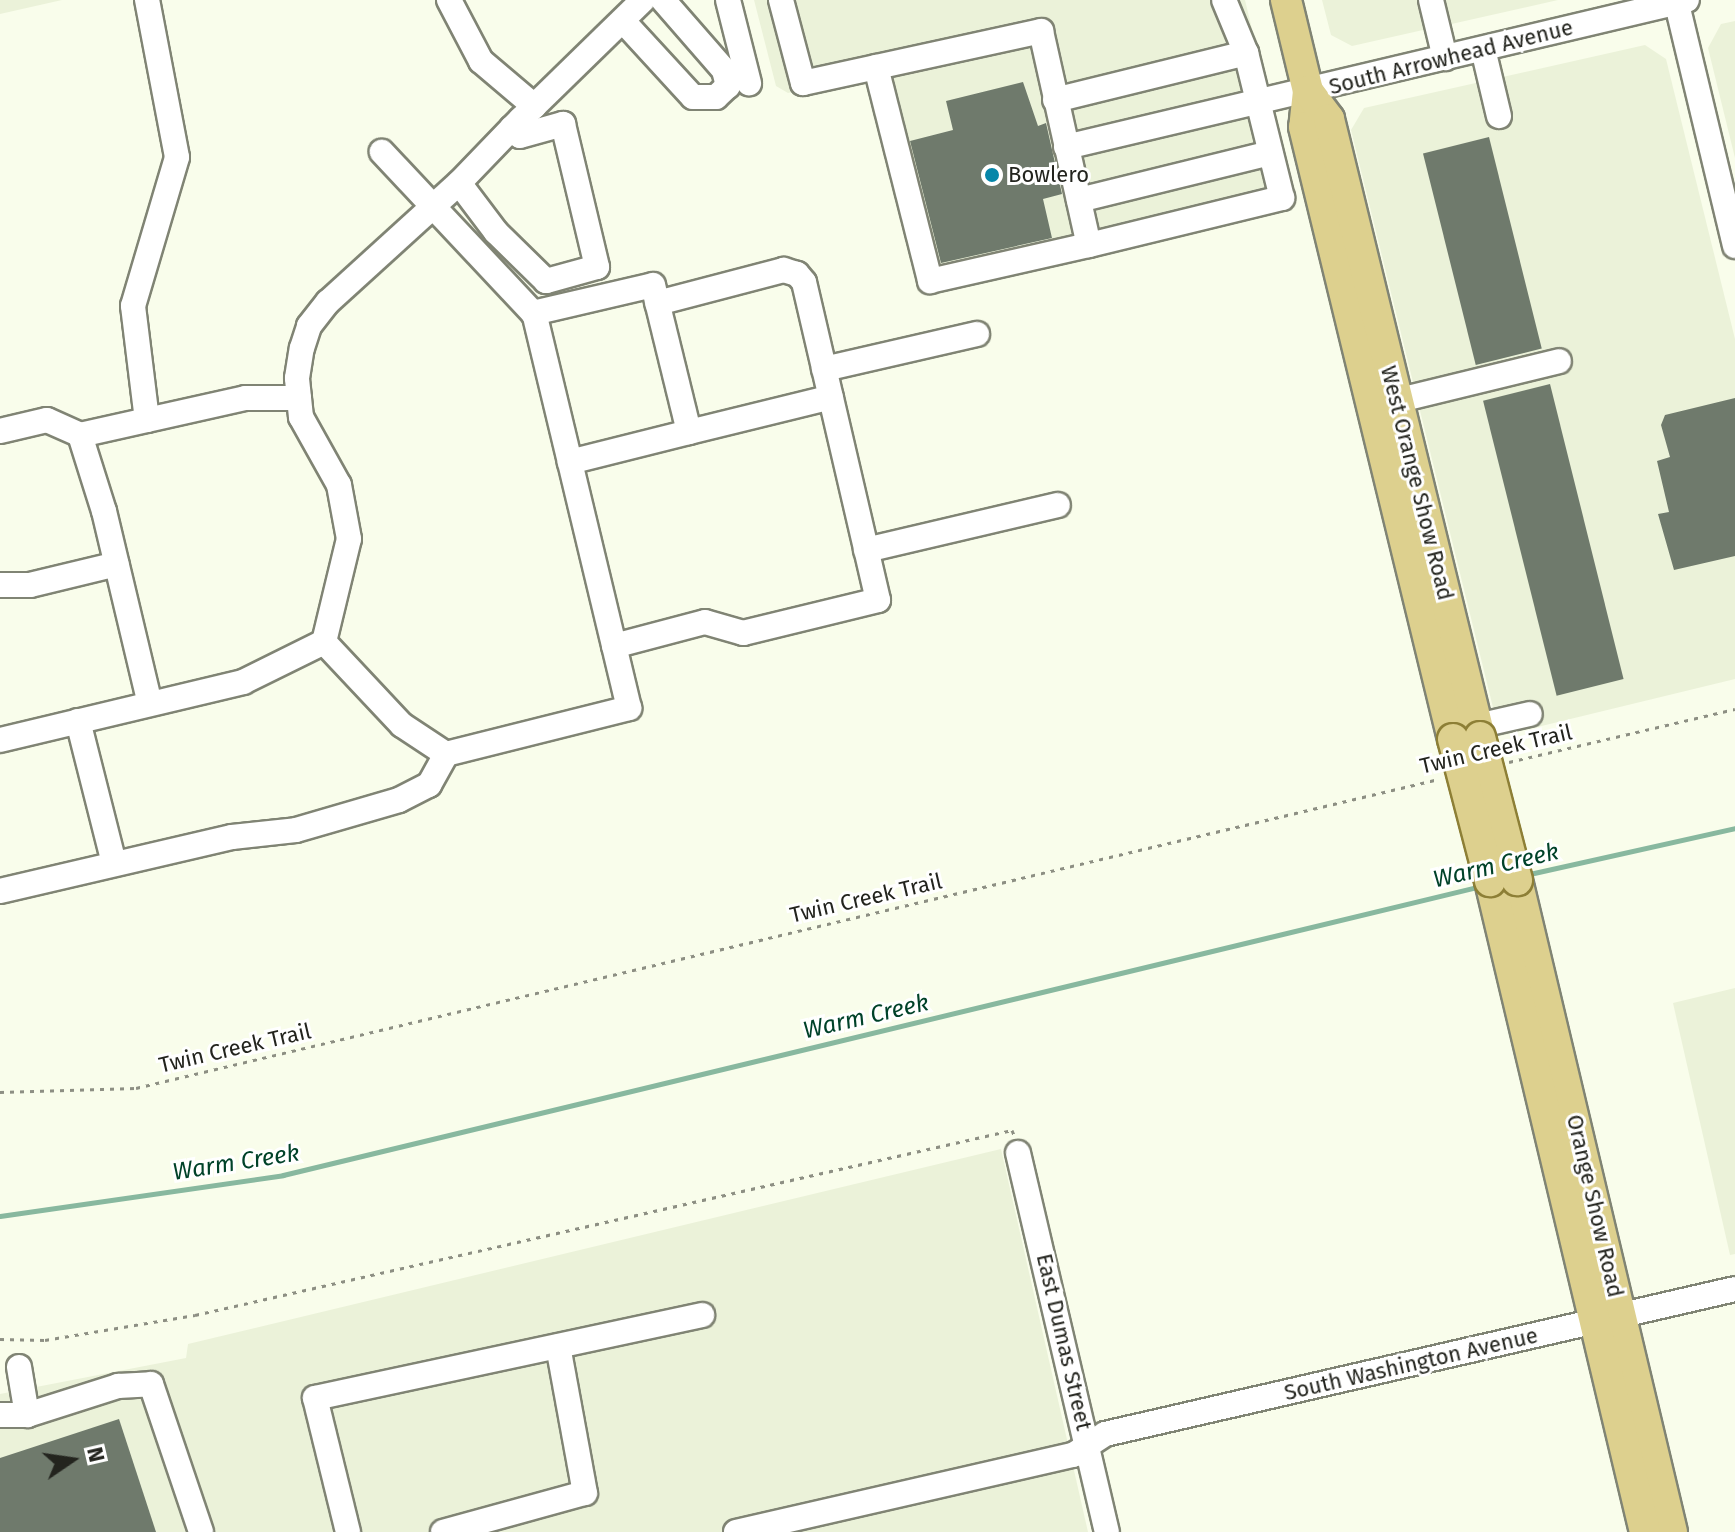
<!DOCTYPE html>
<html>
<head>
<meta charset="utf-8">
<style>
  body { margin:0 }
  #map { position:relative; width:1735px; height:1532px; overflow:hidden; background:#f9fdeb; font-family:"Fira Sans",sans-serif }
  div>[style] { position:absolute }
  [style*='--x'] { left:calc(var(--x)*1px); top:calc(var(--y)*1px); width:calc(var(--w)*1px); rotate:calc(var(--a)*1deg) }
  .built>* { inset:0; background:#ebf2d9 }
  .stream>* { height:5px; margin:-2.5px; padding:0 2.5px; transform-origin:2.5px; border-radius:2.5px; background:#88b89f }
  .building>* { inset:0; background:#6f7a6c; transform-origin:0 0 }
  .path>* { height:3px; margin-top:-1.5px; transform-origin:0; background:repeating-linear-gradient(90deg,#8d8f83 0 4px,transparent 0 10px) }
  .roads { filter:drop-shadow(2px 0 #808474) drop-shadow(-2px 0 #808474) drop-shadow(0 2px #808474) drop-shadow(0 -2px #808474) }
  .minor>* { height:24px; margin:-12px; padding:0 12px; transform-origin:12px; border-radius:12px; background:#fff }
  .major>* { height:30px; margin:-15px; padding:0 15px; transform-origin:15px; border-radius:15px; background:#ddd08e }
  .bridges { filter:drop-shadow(2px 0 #8d7f36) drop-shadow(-2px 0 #8d7f36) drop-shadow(0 2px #8d7f36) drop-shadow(0 -2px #8d7f36) }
  .major-bridge>* { height:30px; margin:-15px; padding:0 15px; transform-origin:15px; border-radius:15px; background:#ddd08e }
  .dots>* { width:22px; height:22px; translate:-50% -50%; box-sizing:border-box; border:4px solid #fff; border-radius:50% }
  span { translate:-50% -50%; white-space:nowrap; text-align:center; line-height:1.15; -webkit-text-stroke:6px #fff; paint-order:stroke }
  .street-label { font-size:22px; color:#23241e }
  .poi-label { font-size:22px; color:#23241e }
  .left { translate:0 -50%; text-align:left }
  .water-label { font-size:24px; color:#004229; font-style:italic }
  .north { position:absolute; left:32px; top:1420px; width:80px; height:80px; -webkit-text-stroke:6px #fff; paint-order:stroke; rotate:77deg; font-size:22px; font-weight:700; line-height:32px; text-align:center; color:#23241e }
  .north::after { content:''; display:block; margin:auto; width:28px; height:36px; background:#23241e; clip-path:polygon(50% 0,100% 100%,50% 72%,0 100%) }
</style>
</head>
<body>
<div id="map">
  <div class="built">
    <i style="clip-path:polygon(0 0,62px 0,0 14px)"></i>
    <i style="clip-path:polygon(754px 0,1245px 0,1293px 201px,929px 287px,876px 74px,788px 93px,776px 86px)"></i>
    <i style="clip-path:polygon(1322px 0,1558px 0,1447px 25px,1443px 19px,1424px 22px,1423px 30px,1352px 46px,1331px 35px)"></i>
    <i style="clip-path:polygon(1735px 21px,1735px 158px,1708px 48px,1721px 24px)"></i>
    <i style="clip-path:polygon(1645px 45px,1666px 59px,1735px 339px,1735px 679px,1500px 736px,1351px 130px,1364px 108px)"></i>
    <i style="clip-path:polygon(1735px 988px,1735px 1254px,1730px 1255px,1673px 1003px)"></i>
    <i style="clip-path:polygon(1001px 1149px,1088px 1532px,0 1532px,0 1394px,186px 1358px,188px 1344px)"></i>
  </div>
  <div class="stream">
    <i style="--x:1525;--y:875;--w:215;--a:-12.6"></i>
    <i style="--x:0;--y:1216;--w:286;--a:-8.2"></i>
    <i style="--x:283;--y:1175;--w:1232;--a:-13.56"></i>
  </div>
  <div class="building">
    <i style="clip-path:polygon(1023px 82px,1038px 126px,1046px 123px,1062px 194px,1043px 199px,1052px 238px,941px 263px,910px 141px,953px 130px,946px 101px)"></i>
    <i style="left:1489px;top:137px;width:218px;height:68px;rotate:76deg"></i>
    <i style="left:1550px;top:384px;width:304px;height:69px;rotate:76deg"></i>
    <i style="clip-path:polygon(1735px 398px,1735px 556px,1674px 570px,1658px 514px,1669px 512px,1657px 461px,1670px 457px,1661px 425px,1665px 415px)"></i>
    <i style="clip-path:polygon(119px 1419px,156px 1532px,0 1532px,0 1458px)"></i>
  </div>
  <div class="path">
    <i style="--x:1509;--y:762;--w:232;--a:-13.2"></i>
    <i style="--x:0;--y:1092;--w:136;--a:-1.7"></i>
    <i style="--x:136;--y:1088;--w:1339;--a:-13.34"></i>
    <i style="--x:0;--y:1339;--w:45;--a:1.3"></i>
    <i style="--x:45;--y:1340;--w:152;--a:-9.5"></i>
    <i style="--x:195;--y:1315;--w:838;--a:-12.76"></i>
    <i style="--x:1012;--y:1130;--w:5;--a:68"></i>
  </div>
  <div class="roads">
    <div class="minor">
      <i style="--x:449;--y:0;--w:69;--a:62.3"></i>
      <i style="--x:481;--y:61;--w:70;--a:40.3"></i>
      <i style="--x:728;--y:0;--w:86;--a:75.8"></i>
      <i style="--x:781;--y:0;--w:86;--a:75.2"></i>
      <i style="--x:803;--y:83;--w:244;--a:-12.3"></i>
      <i style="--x:1041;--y:31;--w:219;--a:77.4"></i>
      <i style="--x:1089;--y:245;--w:199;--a:-13.7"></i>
      <i style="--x:1282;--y:198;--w:149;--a:-103.9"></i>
      <i style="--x:1246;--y:53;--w:57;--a:-112.5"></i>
      <i style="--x:1431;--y:0;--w:60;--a:76.4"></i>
      <i style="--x:1676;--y:0;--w:253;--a:76.5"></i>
      <i style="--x:623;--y:21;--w:103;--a:47.4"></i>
      <i style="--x:693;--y:97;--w:23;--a:0"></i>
      <i style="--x:716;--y:97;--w:16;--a:-43"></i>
      <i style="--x:728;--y:86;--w:16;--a:-104"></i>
      <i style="--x:724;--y:70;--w:93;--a:-131.1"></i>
      <i style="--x:1483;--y:49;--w:69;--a:76.6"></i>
      <i style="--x:876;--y:67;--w:221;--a:75.8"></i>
      <i style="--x:930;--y:281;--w:163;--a:-12.8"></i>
      <i style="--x:1055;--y:100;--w:197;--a:-13.8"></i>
      <i style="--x:512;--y:128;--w:11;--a:45"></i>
      <i style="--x:520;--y:136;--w:45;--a:-15.6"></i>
      <i style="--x:563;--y:124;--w:147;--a:76.6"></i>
      <i style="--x:597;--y:267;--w:53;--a:164.6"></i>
      <i style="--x:546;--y:281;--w:70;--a:-135.6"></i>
      <i style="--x:496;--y:232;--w:61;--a:-127.1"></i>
      <i style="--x:459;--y:183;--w:76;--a:-46.1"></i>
      <i style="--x:512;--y:128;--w:13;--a:-45"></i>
      <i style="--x:521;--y:119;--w:170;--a:-44.3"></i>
      <i style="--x:1066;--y:147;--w:638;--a:-13.32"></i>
      <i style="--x:1079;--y:200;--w:197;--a:-13.8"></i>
      <i style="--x:533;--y:313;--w:123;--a:-13.1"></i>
      <i style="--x:653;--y:285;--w:151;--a:76.2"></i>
      <i style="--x:689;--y:432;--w:123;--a:165.9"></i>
      <i style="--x:824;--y:369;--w:157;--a:-12.9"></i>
      <i style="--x:1383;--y:404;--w:181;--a:-13.7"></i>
      <i style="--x:147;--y:420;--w:115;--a:-97"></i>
      <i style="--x:133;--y:306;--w:155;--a:-73.5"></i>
      <i style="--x:177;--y:157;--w:160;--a:-100.8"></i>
      <i style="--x:0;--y:431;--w:48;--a:-13.2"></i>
      <i style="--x:47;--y:420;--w:36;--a:24"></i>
      <i style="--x:80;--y:435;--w:169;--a:-12.6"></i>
      <i style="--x:245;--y:398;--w:54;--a:0"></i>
      <i style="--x:689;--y:432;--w:146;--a:-13.8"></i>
      <i style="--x:80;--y:435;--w:80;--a:72.5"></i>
      <i style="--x:104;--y:511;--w:198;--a:76.6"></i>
      <i style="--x:866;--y:550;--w:197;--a:-13.2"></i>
      <i style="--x:0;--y:585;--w:30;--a:0"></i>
      <i style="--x:30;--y:585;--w:89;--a:-13.6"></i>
      <i style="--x:324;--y:642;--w:114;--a:46.8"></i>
      <i style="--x:402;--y:725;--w:53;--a:33.4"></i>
      <i style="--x:446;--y:754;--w:189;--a:-14.1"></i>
      <i style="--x:629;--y:708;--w:404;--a:-103.5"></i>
      <i style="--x:535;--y:315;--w:224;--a:-133.2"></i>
      <i style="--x:614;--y:646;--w:94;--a:-14.8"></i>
      <i style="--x:705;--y:622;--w:40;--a:16"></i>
      <i style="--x:743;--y:633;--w:139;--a:-13.7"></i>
      <i style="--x:878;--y:600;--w:326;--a:-103.1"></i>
      <i style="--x:804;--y:282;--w:11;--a:-131"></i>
      <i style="--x:797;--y:274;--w:14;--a:-163"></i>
      <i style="--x:784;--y:270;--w:131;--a:165.4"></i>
      <i style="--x:78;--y:721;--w:146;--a:75.8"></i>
      <i style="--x:1477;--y:726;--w:54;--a:-12.8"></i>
      <i style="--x:0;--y:740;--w:250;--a:-13.4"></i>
      <i style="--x:243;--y:682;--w:90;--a:-26.3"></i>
      <i style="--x:324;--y:642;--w:106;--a:-76.4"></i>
      <i style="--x:349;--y:539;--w:55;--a:-100.5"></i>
      <i style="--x:339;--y:485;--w:78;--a:-119.2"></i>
      <i style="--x:301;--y:417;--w:39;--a:-96"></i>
      <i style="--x:297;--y:378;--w:30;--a:-81"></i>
      <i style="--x:302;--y:348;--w:23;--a:-72"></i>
      <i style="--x:309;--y:326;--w:31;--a:-52"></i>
      <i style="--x:328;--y:302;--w:177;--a:-42.3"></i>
      <i style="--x:0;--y:891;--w:238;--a:-13.1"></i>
      <i style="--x:232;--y:837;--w:64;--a:-6.2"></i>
      <i style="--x:296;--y:830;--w:107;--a:-16.2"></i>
      <i style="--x:399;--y:800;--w:34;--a:-27"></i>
      <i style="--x:429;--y:785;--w:35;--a:-61"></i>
      <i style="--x:1018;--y:1153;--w:389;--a:76.8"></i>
      <i style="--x:19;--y:1367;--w:49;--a:80.5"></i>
      <i style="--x:0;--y:1415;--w:27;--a:0"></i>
      <i style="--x:27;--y:1415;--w:96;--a:-17.7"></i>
      <i style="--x:118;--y:1386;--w:33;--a:-3"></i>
      <i style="--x:151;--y:1384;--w:156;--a:71.3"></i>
      <i style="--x:348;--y:1532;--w:138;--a:-103.8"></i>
      <i style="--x:315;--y:1398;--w:396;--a:-12.1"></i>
      <i style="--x:443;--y:1532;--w:147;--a:-15.4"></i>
      <i style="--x:585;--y:1493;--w:149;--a:-100.4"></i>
      <i style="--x:736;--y:1532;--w:346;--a:-12.9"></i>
      <i style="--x:1073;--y:1455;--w:38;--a:-33"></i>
      <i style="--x:1105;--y:1434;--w:646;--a:-12.96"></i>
    </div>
    <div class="major">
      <i style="--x:1286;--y:0;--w:94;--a:76.4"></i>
      <i style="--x:1308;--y:91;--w:36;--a:96"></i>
      <i style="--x:1304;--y:127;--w:630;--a:76.32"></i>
      <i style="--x:1308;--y:91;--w:35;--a:53"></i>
      <i style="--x:1329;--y:119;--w:636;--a:76.27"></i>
      <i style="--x:1517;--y:880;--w:670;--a:76.63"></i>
      <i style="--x:1490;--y:881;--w:669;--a:76.61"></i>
    </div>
  </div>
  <div class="bridges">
    <div class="major-bridge">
      <i style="--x:1480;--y:737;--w:148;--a:75.5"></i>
      <i style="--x:1453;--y:739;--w:147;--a:75.4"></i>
    </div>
  </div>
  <div class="dots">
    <i style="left:992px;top:175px;background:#0586a9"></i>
  </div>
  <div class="street-label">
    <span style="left:1451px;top:57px;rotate:-14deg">South Arrowhead Avenue</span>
    <span style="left:1417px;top:483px;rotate:76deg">West Orange Show Road</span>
    <span style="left:1496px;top:749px;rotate:-13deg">Twin Creek Trail</span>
    <span style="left:866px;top:898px;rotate:-13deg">Twin Creek Trail</span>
    <span style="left:235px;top:1048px;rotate:-13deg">Twin Creek Trail</span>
    <span style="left:1595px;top:1206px;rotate:77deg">Orange Show Road</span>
    <span style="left:1064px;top:1342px;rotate:77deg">East Dumas Street</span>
    <span style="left:1411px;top:1364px;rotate:-13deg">South Washington Avenue</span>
  </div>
  <div class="poi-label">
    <span class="left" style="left:1008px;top:175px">Bowlero</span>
  </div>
  <div class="water-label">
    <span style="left:1496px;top:866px;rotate:-13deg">Warm Creek</span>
    <span style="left:866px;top:1017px;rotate:-13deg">Warm Creek</span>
    <span style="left:236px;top:1163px;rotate:-9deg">Warm Creek</span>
  </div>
  <div class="north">N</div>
</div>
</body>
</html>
